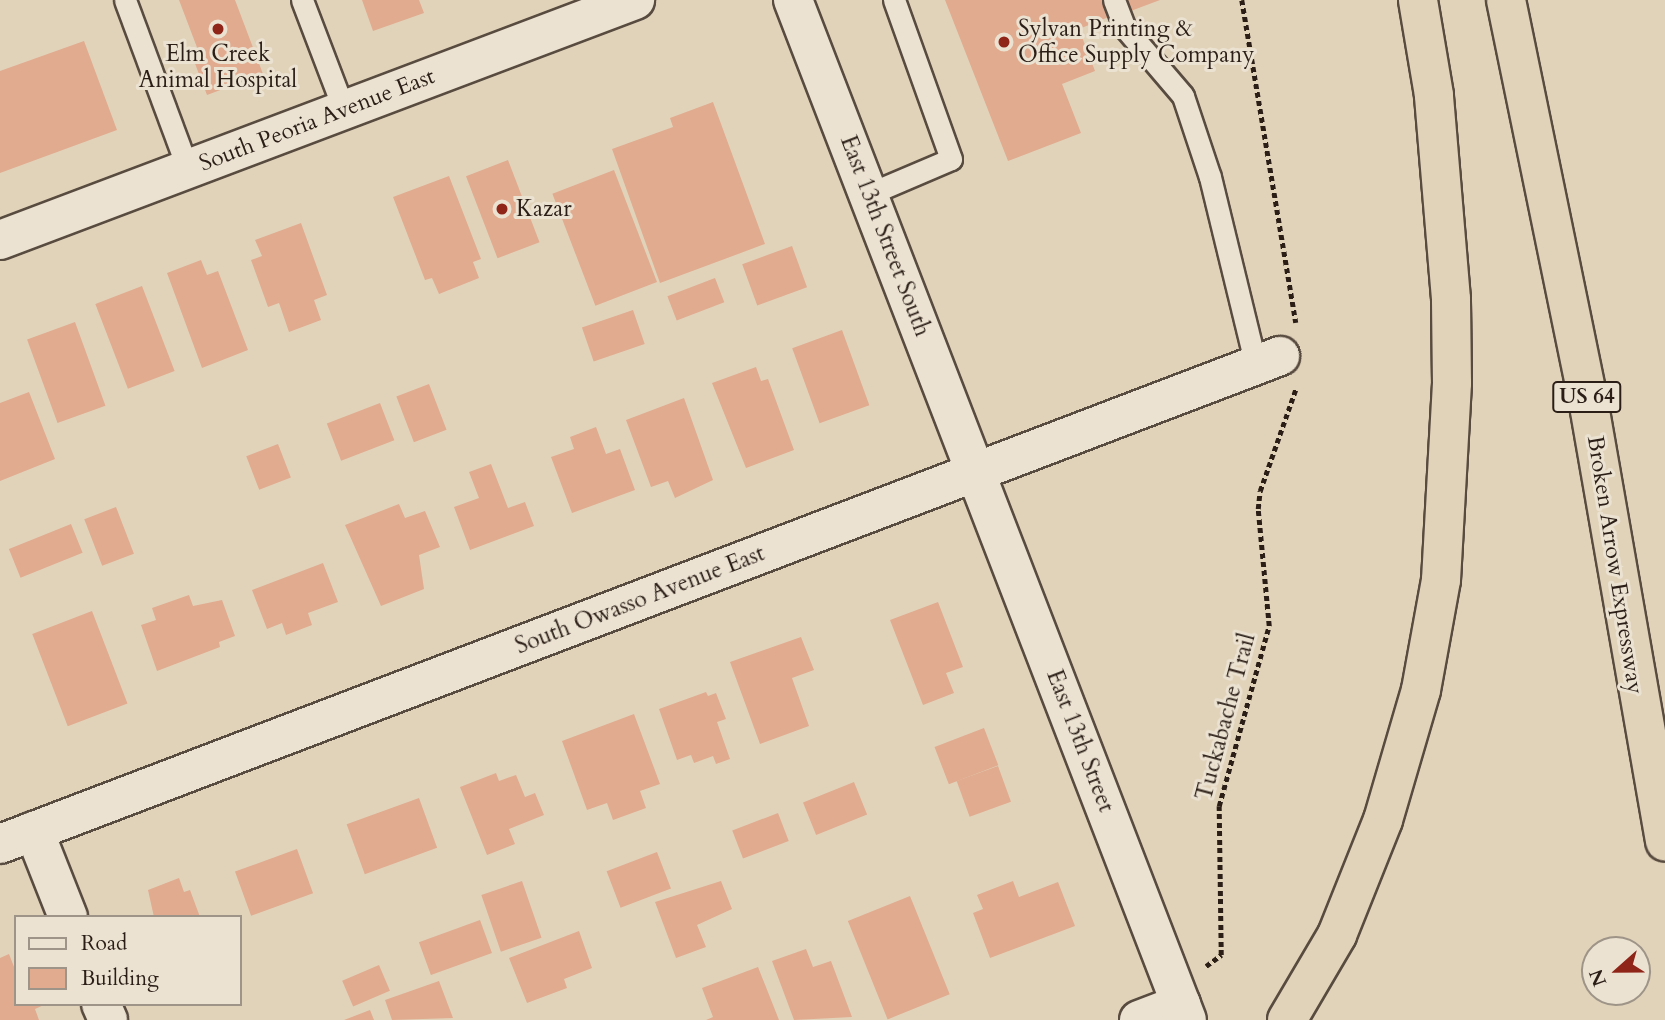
<!DOCTYPE html>
<html>
<head>
<meta charset="utf-8">
<style>
  body { margin:0 }
  #map { position:relative; width:1665px; height:1020px; overflow:hidden; background:#e1d3ba; font-family:Cardo,serif }
  div>[style] { position:absolute }
  [style*='--x'] { left:calc(var(--x)*1px); top:calc(var(--y)*1px); width:calc(var(--w)*1px); rotate:calc(var(--a)*1deg) }
  .building>* { inset:0; background:#e1ab8f; transform-origin:0 0 }
  .path>* { height:4.5px; margin-top:-2.25px; transform-origin:0; background:repeating-linear-gradient(90deg,#2a1e16 0 5px,transparent 0 8.5px) }
  .roads { filter:drop-shadow(2px 0 #584b3f) drop-shadow(-2px 0 #584b3f) drop-shadow(0 2px #584b3f) drop-shadow(0 -2px #584b3f) }
  .lane>* { height:21px; margin:-10.5px; padding:0 10.5px; transform-origin:10.5px; border-radius:10.5px; background:#ece2d2 }
  .street>* { height:38px; margin:-19px; padding:0 19px; transform-origin:19px; border-radius:19px; background:#ece2d2 }
  .secondary>* { height:38px; margin:-19px; padding:0 19px; transform-origin:19px; border-radius:19px; background:#ece2d2 }
  .highway>* { height:38px; margin:-19px; padding:0 19px; transform-origin:19px; border-radius:19px; background:#e1d3ba }
  .dots>* { width:19px; height:19px; translate:-50% -50%; box-sizing:border-box; border:4px solid #ece2d2; border-radius:50% }
  span { translate:-50% -50%; white-space:nowrap; text-align:center; line-height:1.15; -webkit-text-stroke:6px #ece2d2; paint-order:stroke }
  .shield-label span { padding:2px 5px; background:#ece2d2; border:2px solid; border-radius:5px; -webkit-text-stroke-width:0 }
  .shield-label { font-size:21px; color:#2a1e16; font-weight:700 }
  .poi-label { font-size:23px; color:#2a1e16 }
  .left { translate:0 -50%; text-align:left }
  .street-label { font-size:23px; color:#2a1e16 }
  .legend { position:absolute; left:14px; top:915px; width:228px; height:91px; box-sizing:border-box; background:#ece2d2; border:2px solid #9e9487; margin:0; padding:9px 12px; list-style:none; font-size:21px; color:#2a1e16 }
  .legend li { display:flex; align-items:center; gap:14px; height:35px }
  .legend b { width:35px; border:2px solid #9e9487 }
  .north { position:absolute; left:1581px; top:936px; width:70px; height:70px; box-sizing:border-box; background:#ece2d2; border:2px solid #9e9487; border-radius:50%; rotate:249deg; font-size:19px; font-weight:700; line-height:28px; text-align:center; color:#2a1e16 }
  .north::after { content:''; display:block; margin:auto; width:24px; height:32px; background:#8f2418; clip-path:polygon(50% 0,100% 100%,50% 72%,0 100%) }
</style>
</head>
<body>
<div id="map">
  <div class="building">
    <i style="clip-path:polygon(179px 0,235px 0,263px 74px,207px 95px,194px 61px,201px 58px)"></i>
    <i style="clip-path:polygon(362px 0,419px 0,424px 13px,373px 31px)"></i>
    <i style="clip-path:polygon(945px 0,1105px 0,1111px 16px,1079px 29px,1095px 71px,1062px 84px,1081px 133px,1008px 161px)"></i>
    <i style="clip-path:polygon(1124px 0,1160px 0,1128px 12px)"></i>
    <i style="clip-path:polygon(84px 41px,117px 130px,0 173px,0 71px)"></i>
    <i style="clip-path:polygon(713px 102px,765px 244px,660px 283px,612px 149px,673px 127px,670px 118px)"></i>
    <i style="left:508px;top:160px;width:88px;height:45px;rotate:69deg"></i>
    <i style="left:614px;top:170px;width:120px;height:66px;rotate:69deg"></i>
    <i style="clip-path:polygon(449px 176px,481px 259px,473px 262px,479px 278px,439px 294px,432px 278px,425px 280px,393px 197px)"></i>
    <i style="clip-path:polygon(301px 223px,327px 295px,314px 300px,321px 320px,289px 332px,279px 303px,268px 307px,251px 260px,262px 256px,255px 240px)"></i>
    <i style="left:792px;top:246px;width:44px;height:53px;rotate:70deg"></i>
    <i style="clip-path:polygon(201px 260px,207px 275px,218px 271px,248px 350px,202px 368px,167px 273px)"></i>
    <i style="left:715px;top:278px;width:26px;height:51px;rotate:69deg"></i>
    <i style="left:142px;top:286px;width:91px;height:50px;rotate:69deg"></i>
    <i style="left:633px;top:310px;width:36px;height:54px;rotate:71deg"></i>
    <i style="left:75px;top:322px;width:89px;height:51px;rotate:70deg"></i>
    <i style="left:842px;top:330px;width:80px;height:53px;rotate:70deg"></i>
    <i style="clip-path:polygon(756px 367px,761px 381px,768px 379px,794px 450px,746px 468px,712px 383px)"></i>
    <i style="left:429px;top:384px;width:49px;height:35px;rotate:69deg"></i>
    <i style="clip-path:polygon(29px 392px,55px 459px,0 481px,0 403px)"></i>
    <i style="clip-path:polygon(684px 398px,713px 480px,675px 498px,668px 481px,651px 487px,626px 420px)"></i>
    <i style="left:380px;top:403px;width:40px;height:57px;rotate:69deg"></i>
    <i style="clip-path:polygon(596px 427px,606px 454px,620px 449px,635px 490px,572px 513px,551px 457px,574px 449px,570px 437px)"></i>
    <i style="left:278px;top:444px;width:36px;height:34px;rotate:69deg"></i>
    <i style="clip-path:polygon(491px 464px,508px 508px,525px 502px,534px 526px,470px 550px,454px 507px,479px 498px,469px 472px)"></i>
    <i style="clip-path:polygon(399px 504px,405px 518px,425px 511px,440px 547px,419px 555px,424px 589px,381px 606px,345px 525px)"></i>
    <i style="left:116px;top:507px;width:50px;height:34px;rotate:69deg"></i>
    <i style="left:71px;top:524px;width:31px;height:67px;rotate:68deg"></i>
    <i style="clip-path:polygon(323px 563px,338px 602px,308px 613px,312px 625px,286px 635px,282px 623px,267px 629px,252px 590px)"></i>
    <i style="clip-path:polygon(189px 595px,193px 606px,222px 600px,235px 636px,219px 642px,220px 647px,157px 671px,141px 625px,156px 620px,152px 608px)"></i>
    <i style="clip-path:polygon(938px 602px,963px 667px,946px 673px,954px 693px,923px 705px,890px 620px)"></i>
    <i style="left:92px;top:611px;width:99px;height:64px;rotate:69deg"></i>
    <i style="clip-path:polygon(801px 637px,814px 670px,792px 678px,809px 726px,760px 744px,730px 662px)"></i>
    <i style="clip-path:polygon(706px 692px,708px 696px,716px 693px,726px 719px,717px 722px,730px 759px,716px 764px,713px 756px,694px 763px,691px 755px,677px 760px,659px 709px)"></i>
    <i style="clip-path:polygon(634px 714px,660px 784px,640px 791px,646px 808px,613px 820px,607px 803px,587px 810px,562px 741px)"></i>
    <i style="left:984px;top:728px;width:40px;height:53px;rotate:69deg"></i>
    <i style="left:998px;top:766px;width:38px;height:44px;rotate:70deg"></i>
    <i style="clip-path:polygon(496px 773px,499px 781px,516px 775px,525px 797px,535px 793px,544px 815px,509px 829px,515px 844px,487px 855px,460px 787px)"></i>
    <i style="left:854px;top:782px;width:35px;height:55px;rotate:68deg"></i>
    <i style="left:419px;top:798px;width:53px;height:77px;rotate:70deg"></i>
    <i style="left:778px;top:813px;width:30px;height:49px;rotate:69deg"></i>
    <i style="left:297px;top:849px;width:47px;height:66px;rotate:70deg"></i>
    <i style="left:657px;top:852px;width:39px;height:54px;rotate:69deg"></i>
    <i style="clip-path:polygon(179px 878px,184px 892px,190px 890px,200px 917px,154px 917px,148px 890px)"></i>
    <i style="left:522px;top:881px;width:60px;height:43px;rotate:71deg"></i>
    <i style="clip-path:polygon(721px 881px,732px 909px,697px 925px,706px 947px,676px 958px,655px 902px)"></i>
    <i style="clip-path:polygon(1013px 881px,1019px 897px,1058px 882px,1075px 926px,990px 958px,973px 913px,983px 909px,977px 895px)"></i>
    <i style="left:910px;top:896px;width:106px;height:67px;rotate:68deg"></i>
    <i style="left:480px;top:920px;width:35px;height:65px;rotate:70deg"></i>
    <i style="clip-path:polygon(579px 931px,592px 968px,564px 979px,567px 988px,527px 1003px,509px 958px)"></i>
    <i style="clip-path:polygon(806px 949px,813px 967px,831px 961px,852px 1017px,794px 1020px,772px 961px)"></i>
    <i style="clip-path:polygon(9px 954px,16px 972px,16px 1004px,46px 1004px,35px 1009px,39px 1020px,0 1020px,0 958px)"></i>
    <i style="left:379px;top:965px;width:28px;height:40px;rotate:67deg"></i>
    <i style="clip-path:polygon(758px 967px,779px 1020px,706px 1020px,713px 1017px,702px 988px)"></i>
    <i style="clip-path:polygon(439px 981px,453px 1018px,392px 1020px,385px 1000px)"></i>
    <i style="clip-path:polygon(370px 1010px,374px 1020px,344px 1020px)"></i>
  </div>
  <div class="path">
    <i style="--x:1242;--y:0;--w:327;--a:80.5"></i>
    <i style="--x:1206;--y:966;--w:19;--a:-36"></i>
    <i style="--x:1221;--y:955;--w:149;--a:-90.8"></i>
    <i style="--x:1219;--y:806;--w:187;--a:-74.5"></i>
    <i style="--x:1269;--y:626;--w:118;--a:-95.4"></i>
    <i style="--x:1258;--y:509;--w:18;--a:-84"></i>
    <i style="--x:1260;--y:491;--w:109;--a:-70.7"></i>
  </div>
  <div class="roads">
    <div class="lane">
      <i style="--x:125;--y:0;--w:180;--a:69.6"></i>
      <i style="--x:302;--y:0;--w:118;--a:69.1"></i>
      <i style="--x:1114;--y:0;--w:30;--a:69"></i>
      <i style="--x:1125;--y:28;--w:89;--a:49.5"></i>
      <i style="--x:1183;--y:96;--w:85;--a:71.6"></i>
      <i style="--x:1210;--y:177;--w:194;--a:76.3"></i>
      <i style="--x:869;--y:194;--w:89;--a:-23.1"></i>
      <i style="--x:951;--y:159;--w:169;--a:-109.7"></i>
    </div>
    <div class="street">
      <i style="--x:34;--y:831;--w:92;--a:68.4"></i>
      <i style="--x:0;--y:844;--w:1370;--a:-20.87"></i>
      <i style="--x:101;--y:1004;--w:17;--a:66"></i>
      <i style="--x:1139;--y:1020;--w:45;--a:-20.9"></i>
    </div>
    <div class="secondary">
      <i style="--x:793;--y:0;--w:1093;--a:68.88"></i>
      <i style="--x:0;--y:240;--w:679;--a:-20.7"></i>
    </div>
    <div class="highway">
      <i style="--x:1506;--y:0;--w:419;--a:78.4"></i>
      <i style="--x:1590;--y:411;--w:437;--a:80.1"></i>
      <i style="--x:1287;--y:1020;--w:99;--a:-59.5"></i>
      <i style="--x:1337;--y:935;--w:124;--a:-68.2"></i>
      <i style="--x:1383;--y:820;--w:135;--a:-73.7"></i>
      <i style="--x:1421;--y:690;--w:112;--a:-79.7"></i>
      <i style="--x:1441;--y:580;--w:197;--a:-86.8"></i>
      <i style="--x:1452;--y:383;--w:84;--a:-90.7"></i>
      <i style="--x:1451;--y:299;--w:205;--a:-94.8"></i>
      <i style="--x:1434;--y:95;--w:96;--a:-99.6"></i>
    </div>
  </div>
  <div class="dots">
    <i style="left:218px;top:29px;background:#8f2418"></i>
    <i style="left:1004px;top:42px;background:#8f2418"></i>
    <i style="left:502px;top:209px;background:#8f2418"></i>
  </div>
  <div class="shield-label">
    <span style="left:1587px;top:397px">US 64</span>
  </div>
  <div class="poi-label">
    <span class="left" style="left:1018px;top:42px">Sylvan Printing &amp;<br>Office Supply Company</span>
    <span style="left:218px;top:67px">Elm Creek<br>Animal Hospital</span>
    <span class="left" style="left:516px;top:209px">Kazar</span>
  </div>
  <div class="street-label">
    <span style="left:317px;top:120px;rotate:-21deg">South Peoria Avenue East</span>
    <span style="left:885px;top:236px;rotate:69deg">East 13th Street South</span>
    <span style="left:1615px;top:565px;rotate:81deg">Broken Arrow Expressway</span>
    <span style="left:640px;top:600px;rotate:-21deg">South Owasso Avenue East</span>
    <span style="left:1226px;top:717px;rotate:-75deg">Tuckabache Trail</span>
    <span style="left:1080px;top:741px;rotate:69deg">East 13th Street</span>
  </div>
  <ul class="legend">
  <li><b style="height:9px;background:#ece2d2"></b>Road</li>
  <li><b style="height:19px;background:#e1ab8f"></b>Building</li>
  </ul>
  <div class="north">N</div>
</div>
</body>
</html>
